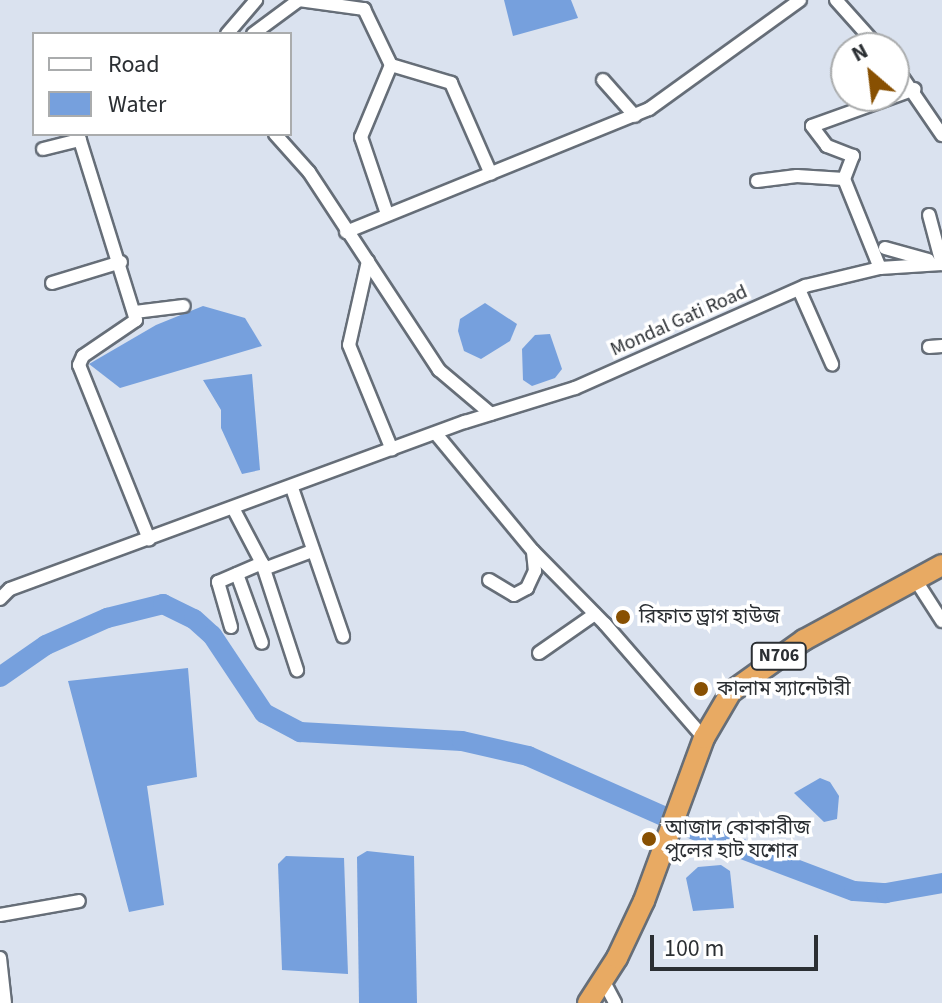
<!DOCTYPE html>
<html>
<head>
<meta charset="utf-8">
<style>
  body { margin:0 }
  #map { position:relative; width:942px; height:1003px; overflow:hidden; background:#dae2ef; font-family:"Source Sans 3","Noto Sans Bengali",sans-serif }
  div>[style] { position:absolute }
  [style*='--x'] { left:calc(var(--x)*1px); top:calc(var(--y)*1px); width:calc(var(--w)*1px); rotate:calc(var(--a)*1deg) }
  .water>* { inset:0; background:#76a0dd }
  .river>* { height:20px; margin:-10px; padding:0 10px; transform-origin:10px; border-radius:10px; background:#76a0dd }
  .roads { filter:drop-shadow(2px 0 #666e78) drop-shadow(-2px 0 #666e78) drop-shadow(0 2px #666e78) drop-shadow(0 -2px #666e78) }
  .minor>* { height:12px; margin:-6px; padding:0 6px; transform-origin:6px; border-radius:6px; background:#fff }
  .trunk>* { height:20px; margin:-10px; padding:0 10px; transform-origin:10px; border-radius:10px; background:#e8aa63 }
  .dots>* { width:22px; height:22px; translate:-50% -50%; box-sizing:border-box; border:4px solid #fff; border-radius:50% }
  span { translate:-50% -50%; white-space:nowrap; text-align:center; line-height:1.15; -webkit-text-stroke:7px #fff; paint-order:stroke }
  .shield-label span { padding:2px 6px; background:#fff; border:2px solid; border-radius:6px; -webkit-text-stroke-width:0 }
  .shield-label { font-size:18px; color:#2b2f33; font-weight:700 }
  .street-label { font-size:20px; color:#2b2f33 }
  .poi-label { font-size:20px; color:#2b2f33 }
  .left { translate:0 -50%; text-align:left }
  .legend { position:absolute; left:32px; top:32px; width:260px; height:104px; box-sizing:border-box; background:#fff; border:2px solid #aaacad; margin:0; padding:10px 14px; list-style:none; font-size:24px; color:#2b2f33 }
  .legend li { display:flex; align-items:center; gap:16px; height:40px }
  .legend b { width:40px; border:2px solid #aaacad }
  .north { position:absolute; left:830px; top:32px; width:80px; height:80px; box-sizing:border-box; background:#fff; border:2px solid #aaacad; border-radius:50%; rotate:332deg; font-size:22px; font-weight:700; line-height:32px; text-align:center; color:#2b2f33 }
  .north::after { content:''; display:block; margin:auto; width:28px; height:36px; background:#885002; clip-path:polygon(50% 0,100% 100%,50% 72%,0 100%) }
  .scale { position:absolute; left:650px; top:935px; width:168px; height:36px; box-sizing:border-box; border:4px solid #2b2f33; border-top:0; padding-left:10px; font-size:24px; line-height:28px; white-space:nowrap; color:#2b2f33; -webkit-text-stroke:6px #fff; paint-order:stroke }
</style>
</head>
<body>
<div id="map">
  <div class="water">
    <i style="clip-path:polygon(504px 0,571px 0,578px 18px,513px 36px)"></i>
    <i style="clip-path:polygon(485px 303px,517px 324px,510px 341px,481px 359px,464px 351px,458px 331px,460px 319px)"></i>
    <i style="clip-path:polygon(203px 306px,245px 318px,262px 346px,120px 388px,89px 364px,156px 325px)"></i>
    <i style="clip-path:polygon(550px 334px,562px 369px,555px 378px,532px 386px,523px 380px,522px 349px,535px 335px)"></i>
    <i style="clip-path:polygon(252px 374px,260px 470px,242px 474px,221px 428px,221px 410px,203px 380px)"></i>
    <i style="clip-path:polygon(188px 668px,197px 777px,147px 786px,164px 905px,129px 912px,68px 681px)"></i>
    <i style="clip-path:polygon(820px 778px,830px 782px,839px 796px,837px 819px,824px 822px,794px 793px)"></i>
    <i style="clip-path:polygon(367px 851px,414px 856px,417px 1003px,359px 1003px,357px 857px)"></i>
    <i style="clip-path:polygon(286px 856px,344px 858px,348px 974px,282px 970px,278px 864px)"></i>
    <i style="clip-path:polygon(721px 865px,730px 871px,734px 908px,693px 911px,686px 878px,698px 867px)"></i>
  </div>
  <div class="river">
    <i style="--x:0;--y:677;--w:56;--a:-34.8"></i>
    <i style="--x:46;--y:645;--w:67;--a:-23.9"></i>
    <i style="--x:107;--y:618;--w:58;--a:-14"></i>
    <i style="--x:163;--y:604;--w:34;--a:26"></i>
    <i style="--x:194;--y:619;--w:24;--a:42"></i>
    <i style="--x:212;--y:635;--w:94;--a:56.3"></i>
    <i style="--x:264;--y:713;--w:41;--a:27.8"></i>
    <i style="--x:300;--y:732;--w:162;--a:3.2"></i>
    <i style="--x:462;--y:741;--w:68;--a:12.8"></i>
    <i style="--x:528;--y:756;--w:208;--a:23.9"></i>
    <i style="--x:718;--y:840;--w:145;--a:20.6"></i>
    <i style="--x:854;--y:891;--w:32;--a:4"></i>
    <i style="--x:886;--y:893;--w:57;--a:-10.1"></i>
  </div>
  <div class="roads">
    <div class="minor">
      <i style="--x:836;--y:0;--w:64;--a:48.1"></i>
      <i style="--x:227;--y:34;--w:45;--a:-49.5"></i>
      <i style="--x:253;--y:34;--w:57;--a:-36.5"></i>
      <i style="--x:299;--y:0;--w:66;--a:7.9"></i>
      <i style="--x:364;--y:9;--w:62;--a:64.3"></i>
      <i style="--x:391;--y:65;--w:78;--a:112.6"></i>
      <i style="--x:361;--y:137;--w:81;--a:71.3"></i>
      <i style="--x:391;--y:65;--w:63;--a:16.7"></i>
      <i style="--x:451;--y:83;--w:99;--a:66.3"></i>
      <i style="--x:894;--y:65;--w:85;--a:55.6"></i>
      <i style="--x:603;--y:80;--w:48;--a:48.4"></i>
      <i style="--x:78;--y:134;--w:195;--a:72.7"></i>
      <i style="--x:136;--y:320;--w:64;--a:145.8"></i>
      <i style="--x:83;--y:356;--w:10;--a:114"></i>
      <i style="--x:79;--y:365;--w:188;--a:68.1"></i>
      <i style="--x:275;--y:134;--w:51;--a:48.2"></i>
      <i style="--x:309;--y:172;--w:237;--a:56.7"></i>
      <i style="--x:439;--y:370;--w:68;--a:40.2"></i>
      <i style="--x:43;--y:149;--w:38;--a:-14"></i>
      <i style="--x:844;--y:179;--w:96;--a:68"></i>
      <i style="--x:757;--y:181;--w:40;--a:-7.1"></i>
      <i style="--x:797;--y:176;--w:47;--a:3.7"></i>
      <i style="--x:844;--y:179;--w:25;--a:-69"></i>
      <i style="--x:853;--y:156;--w:28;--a:-159"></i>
      <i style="--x:827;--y:146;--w:25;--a:-127"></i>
      <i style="--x:812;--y:126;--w:109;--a:-19.8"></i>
      <i style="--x:929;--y:215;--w:51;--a:75.1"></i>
      <i style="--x:346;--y:232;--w:327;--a:-22.1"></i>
      <i style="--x:649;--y:109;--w:186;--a:-35.8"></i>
      <i style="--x:885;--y:248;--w:45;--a:15.6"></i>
      <i style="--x:368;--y:261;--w:86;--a:102.7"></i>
      <i style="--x:349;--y:345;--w:113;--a:67.7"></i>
      <i style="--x:52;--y:283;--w:72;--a:-16.9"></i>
      <i style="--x:801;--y:294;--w:77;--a:66.1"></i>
      <i style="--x:135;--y:312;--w:49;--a:-7"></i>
      <i style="--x:929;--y:347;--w:13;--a:-4"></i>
      <i style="--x:437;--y:435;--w:151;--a:50.4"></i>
      <i style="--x:533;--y:551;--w:103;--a:45.4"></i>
      <i style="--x:605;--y:624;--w:151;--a:49"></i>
      <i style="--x:292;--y:488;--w:157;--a:71"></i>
      <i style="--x:233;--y:508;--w:62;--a:62.2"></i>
      <i style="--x:262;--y:563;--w:113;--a:71.9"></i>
      <i style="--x:264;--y:569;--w:51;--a:-20.6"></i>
      <i style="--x:237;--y:574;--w:73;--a:70.1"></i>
      <i style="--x:915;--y:579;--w:50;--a:57.3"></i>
      <i style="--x:489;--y:580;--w:29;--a:31"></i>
      <i style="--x:514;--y:595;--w:15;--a:-28"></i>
      <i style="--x:527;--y:588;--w:19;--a:-65"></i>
      <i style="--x:535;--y:571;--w:20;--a:-96"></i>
      <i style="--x:0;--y:599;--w:14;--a:-45"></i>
      <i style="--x:10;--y:589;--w:485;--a:-20.2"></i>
      <i style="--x:465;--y:422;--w:115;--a:-17.2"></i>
      <i style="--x:575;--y:388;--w:252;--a:-23.9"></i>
      <i style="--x:805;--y:286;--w:77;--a:-13.5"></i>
      <i style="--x:880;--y:268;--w:62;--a:-3.7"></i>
      <i style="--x:231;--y:627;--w:47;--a:-106.1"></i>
      <i style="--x:218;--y:582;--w:48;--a:-23.4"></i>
      <i style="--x:539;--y:653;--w:68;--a:-34.9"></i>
      <i style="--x:0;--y:915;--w:80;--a:-10"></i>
      <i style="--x:0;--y:958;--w:45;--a:83.7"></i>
      <i style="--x:603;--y:980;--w:26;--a:62"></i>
    </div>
    <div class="trunk">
      <i style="--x:588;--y:1003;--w:54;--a:-57.2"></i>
      <i style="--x:617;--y:958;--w:63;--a:-64.7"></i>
      <i style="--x:644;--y:901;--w:174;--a:-69.8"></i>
      <i style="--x:704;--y:738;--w:53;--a:-59.6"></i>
      <i style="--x:731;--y:692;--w:90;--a:-35.5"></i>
      <i style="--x:804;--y:640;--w:157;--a:-28.5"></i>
    </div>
  </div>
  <div class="dots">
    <i style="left:623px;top:617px;background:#885002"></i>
    <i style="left:701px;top:689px;background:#885002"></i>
    <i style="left:649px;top:839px;background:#885002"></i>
  </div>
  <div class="shield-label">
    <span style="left:779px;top:656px">N706</span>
  </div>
  <div class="street-label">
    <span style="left:679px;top:321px;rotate:-24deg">Mondal Gati Road</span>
  </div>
  <div class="poi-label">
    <span class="left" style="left:639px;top:617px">রিফাত ড্রাগ হাউজ</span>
    <span class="left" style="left:717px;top:689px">কালাম স্যানেটারী</span>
    <span class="left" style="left:665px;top:840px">আজাদ কোকারীজ<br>পুলের হাট যশোর</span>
  </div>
  <ul class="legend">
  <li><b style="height:10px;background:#fff"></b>Road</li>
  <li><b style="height:22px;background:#76a0dd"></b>Water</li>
  </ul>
  <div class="north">N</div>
  <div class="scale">100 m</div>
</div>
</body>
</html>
